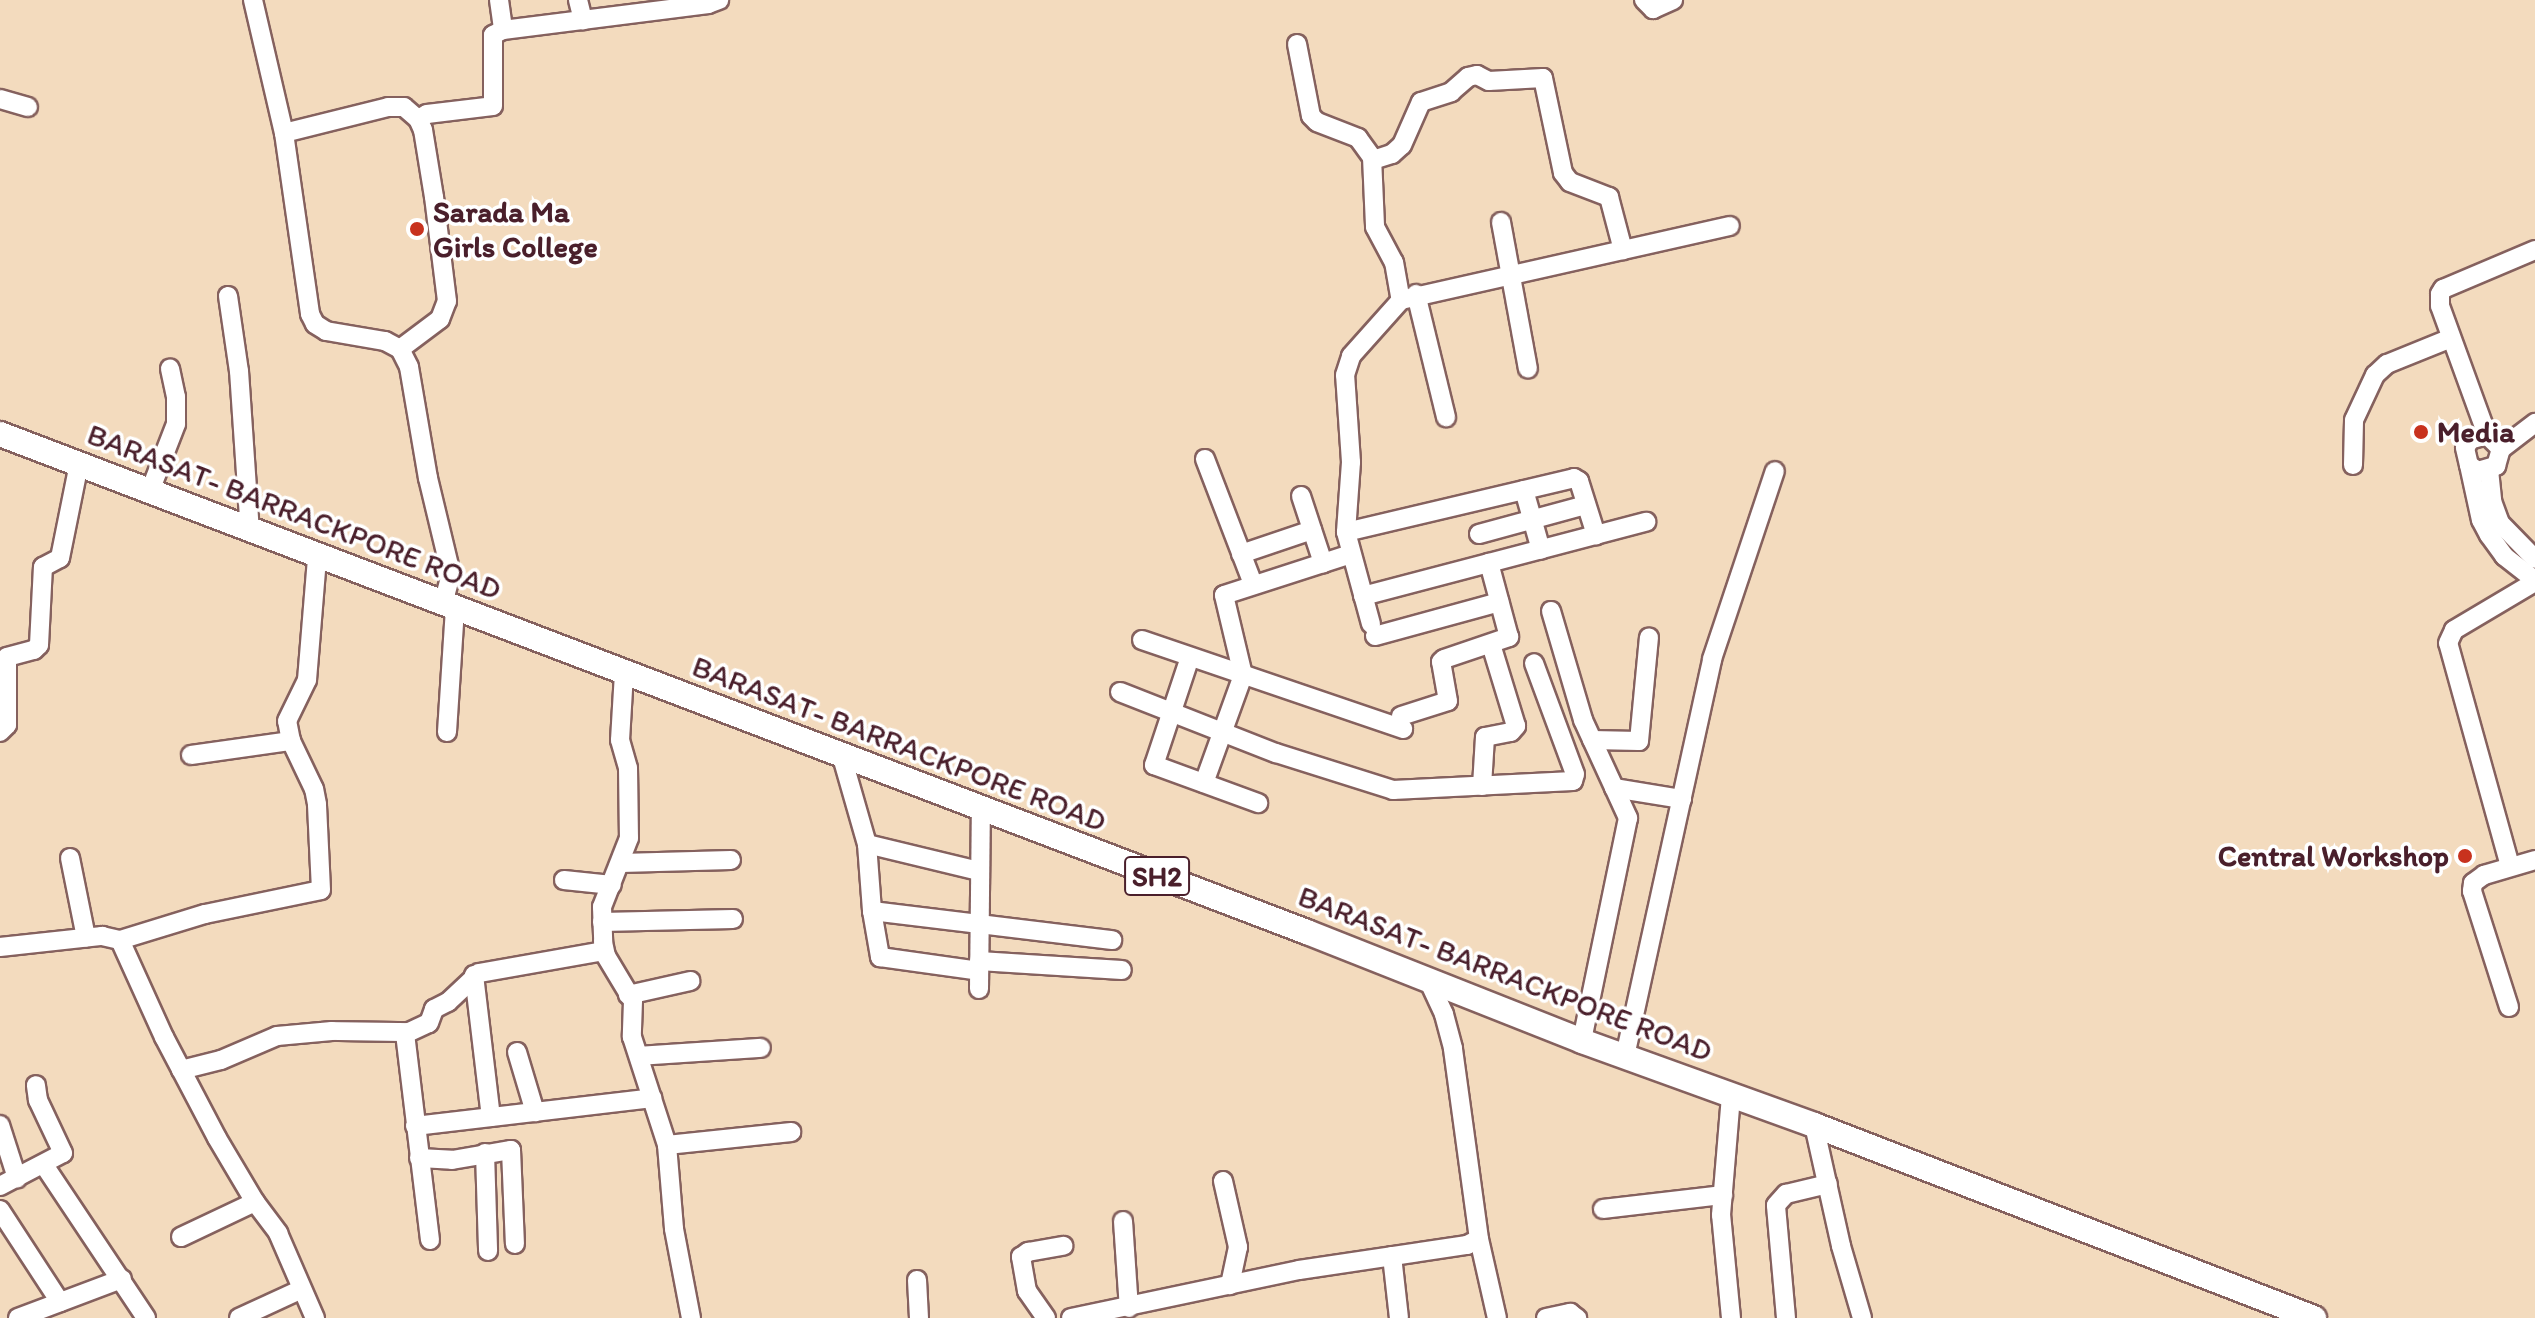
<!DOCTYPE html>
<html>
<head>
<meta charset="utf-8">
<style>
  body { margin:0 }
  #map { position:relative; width:2535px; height:1318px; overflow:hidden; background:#f3dbbe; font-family:Itim,sans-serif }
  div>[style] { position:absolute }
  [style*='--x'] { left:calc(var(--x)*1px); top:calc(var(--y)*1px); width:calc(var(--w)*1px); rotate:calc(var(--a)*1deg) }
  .roads { filter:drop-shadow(2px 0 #85615e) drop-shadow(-2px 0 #85615e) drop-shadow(0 2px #85615e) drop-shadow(0 -2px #85615e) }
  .minor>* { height:18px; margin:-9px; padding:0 9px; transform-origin:9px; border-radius:9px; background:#fff }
  .major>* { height:24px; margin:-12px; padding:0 12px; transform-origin:12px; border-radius:12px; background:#fff }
  .dots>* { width:22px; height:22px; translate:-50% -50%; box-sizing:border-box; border:4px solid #fff; border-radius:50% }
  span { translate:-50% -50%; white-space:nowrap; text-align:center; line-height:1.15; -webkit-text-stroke:7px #fff; paint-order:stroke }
  .shield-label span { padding:2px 6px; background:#fff; border:2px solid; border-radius:6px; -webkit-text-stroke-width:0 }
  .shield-label { font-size:28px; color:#4a1f2b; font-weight:700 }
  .poi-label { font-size:30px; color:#4a1f2b; font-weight:700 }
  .left { translate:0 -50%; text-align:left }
  .right { translate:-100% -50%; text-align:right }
  .street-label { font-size:30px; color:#4a1f2b }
</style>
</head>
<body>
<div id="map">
  <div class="roads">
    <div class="minor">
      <i style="--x:253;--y:0;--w:137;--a:76.9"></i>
      <i style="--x:284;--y:133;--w:183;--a:81.8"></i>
      <i style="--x:310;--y:314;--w:11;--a:63"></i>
      <i style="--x:315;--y:324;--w:13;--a:32"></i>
      <i style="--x:326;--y:331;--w:60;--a:9.6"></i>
      <i style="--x:385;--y:341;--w:17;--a:28"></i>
      <i style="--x:400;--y:349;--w:20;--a:63"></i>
      <i style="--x:409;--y:367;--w:113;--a:80.3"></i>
      <i style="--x:428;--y:478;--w:99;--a:76.5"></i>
      <i style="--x:451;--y:574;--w:30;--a:105"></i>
      <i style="--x:499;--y:0;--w:30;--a:82"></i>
      <i style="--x:578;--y:0;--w:21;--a:76"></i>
      <i style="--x:1644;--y:0;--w:13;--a:45"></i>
      <i style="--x:1653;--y:9;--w:22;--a:-24"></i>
      <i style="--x:1297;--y:44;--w:73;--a:79"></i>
      <i style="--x:1311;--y:116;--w:8;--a:45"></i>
      <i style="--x:1317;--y:122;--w:44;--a:21.3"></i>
      <i style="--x:1358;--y:138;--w:24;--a:54"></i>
      <i style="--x:1372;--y:157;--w:70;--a:87.5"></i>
      <i style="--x:1375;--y:227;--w:40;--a:62"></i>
      <i style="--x:1394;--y:262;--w:39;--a:80"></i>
      <i style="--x:0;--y:99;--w:29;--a:16"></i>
      <i style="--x:284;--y:133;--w:107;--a:-14"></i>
      <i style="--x:388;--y:107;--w:16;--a:0"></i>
      <i style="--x:404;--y:107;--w:18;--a:41"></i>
      <i style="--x:1373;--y:160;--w:20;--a:-18"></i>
      <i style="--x:1392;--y:154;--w:13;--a:-42"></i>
      <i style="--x:1402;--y:145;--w:47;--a:-66.2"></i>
      <i style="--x:1421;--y:102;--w:32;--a:-18"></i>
      <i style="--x:1451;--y:92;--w:23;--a:-41"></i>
      <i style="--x:1468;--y:77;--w:9;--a:-13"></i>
      <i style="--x:1477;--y:75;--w:13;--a:27"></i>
      <i style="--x:1489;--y:81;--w:54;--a:-3.2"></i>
      <i style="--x:1543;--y:78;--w:97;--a:78.1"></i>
      <i style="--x:1563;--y:173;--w:11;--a:52"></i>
      <i style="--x:1570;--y:182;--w:42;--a:21"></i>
      <i style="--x:1609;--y:197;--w:55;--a:75.2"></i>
      <i style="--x:1501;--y:222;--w:149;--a:79.6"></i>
      <i style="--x:1416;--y:294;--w:127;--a:76.3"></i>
      <i style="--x:228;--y:296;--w:76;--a:81.7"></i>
      <i style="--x:239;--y:371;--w:161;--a:86.1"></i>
      <i style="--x:400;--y:349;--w:50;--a:-36.9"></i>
      <i style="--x:440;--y:319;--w:19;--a:-69"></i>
      <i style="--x:447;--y:301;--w:105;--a:-97.1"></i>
      <i style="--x:434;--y:197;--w:68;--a:-99.3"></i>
      <i style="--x:423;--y:130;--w:12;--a:-114"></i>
      <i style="--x:418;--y:119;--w:10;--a:-29"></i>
      <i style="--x:427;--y:114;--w:66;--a:-6.9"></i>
      <i style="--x:493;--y:106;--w:71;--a:-90"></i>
      <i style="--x:493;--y:35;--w:11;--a:-27"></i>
      <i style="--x:503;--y:30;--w:207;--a:-7.2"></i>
      <i style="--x:708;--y:4;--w:12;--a:-20"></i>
      <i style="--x:2487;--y:435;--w:18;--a:164"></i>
      <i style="--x:2470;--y:440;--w:9;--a:122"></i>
      <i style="--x:2465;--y:448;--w:17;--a:77"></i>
      <i style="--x:2469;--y:465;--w:11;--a:34"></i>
      <i style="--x:2478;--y:471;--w:19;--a:-16"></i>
      <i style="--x:2496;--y:466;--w:18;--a:-74"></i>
      <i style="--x:2501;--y:449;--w:20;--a:-135"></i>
      <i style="--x:2487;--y:435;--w:137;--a:-110"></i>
      <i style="--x:2440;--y:306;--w:12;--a:-90"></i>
      <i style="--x:2440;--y:294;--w:6;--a:-59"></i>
      <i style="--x:2443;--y:289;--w:100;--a:-23"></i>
      <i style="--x:2501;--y:449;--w:43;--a:-37.4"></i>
      <i style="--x:1205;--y:459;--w:134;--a:69"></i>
      <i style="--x:2353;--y:465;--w:45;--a:-88.7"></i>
      <i style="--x:2354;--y:420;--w:50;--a:-65"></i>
      <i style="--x:2375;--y:375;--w:16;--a:-43"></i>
      <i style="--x:2387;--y:364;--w:69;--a:-22.1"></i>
      <i style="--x:2469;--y:465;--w:56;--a:77.7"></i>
      <i style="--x:2481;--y:520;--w:17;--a:62"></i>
      <i style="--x:2489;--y:535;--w:26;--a:54"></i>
      <i style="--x:2504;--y:556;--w:39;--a:38"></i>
      <i style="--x:2489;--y:470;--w:31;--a:84"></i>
      <i style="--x:2492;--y:501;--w:23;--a:70"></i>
      <i style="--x:2500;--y:523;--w:50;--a:45.8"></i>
      <i style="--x:1524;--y:490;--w:62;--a:74.2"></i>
      <i style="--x:150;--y:491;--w:72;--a:-68.8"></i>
      <i style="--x:176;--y:424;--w:27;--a:-90"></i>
      <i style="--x:176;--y:397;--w:29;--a:-102"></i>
      <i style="--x:1301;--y:496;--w:71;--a:71.8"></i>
      <i style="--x:1346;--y:532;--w:234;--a:-13.3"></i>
      <i style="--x:1574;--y:478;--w:6;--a:31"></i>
      <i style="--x:1579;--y:481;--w:57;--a:72.5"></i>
      <i style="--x:1479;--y:534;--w:111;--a:-15.2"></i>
      <i style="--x:1241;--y:554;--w:75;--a:-18.7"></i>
      <i style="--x:1363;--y:596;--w:293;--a:-14.7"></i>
      <i style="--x:1551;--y:611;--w:114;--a:73.6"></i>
      <i style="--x:1583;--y:720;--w:108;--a:65.3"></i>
      <i style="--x:1628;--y:818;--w:228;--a:101.7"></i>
      <i style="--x:1371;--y:624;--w:95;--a:-105.2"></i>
      <i style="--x:1346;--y:532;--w:70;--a:-85.9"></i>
      <i style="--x:1351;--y:462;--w:87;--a:-93.9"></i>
      <i style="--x:1345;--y:375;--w:20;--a:-72"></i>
      <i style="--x:1351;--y:356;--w:75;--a:-48.2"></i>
      <i style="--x:1401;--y:300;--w:337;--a:-12.7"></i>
      <i style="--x:1375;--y:636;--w:129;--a:-15.3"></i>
      <i style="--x:1142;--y:640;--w:276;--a:18.8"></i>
      <i style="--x:1190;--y:657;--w:114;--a:108.4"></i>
      <i style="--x:1154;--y:765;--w:111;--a:20.1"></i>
      <i style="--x:624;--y:673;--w:67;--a:93.4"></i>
      <i style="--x:620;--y:740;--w:29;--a:74"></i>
      <i style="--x:628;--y:768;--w:70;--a:89.2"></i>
      <i style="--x:629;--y:838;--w:74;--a:111.4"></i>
      <i style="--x:602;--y:907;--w:35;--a:88"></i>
      <i style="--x:603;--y:942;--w:14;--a:78"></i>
      <i style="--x:606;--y:956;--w:52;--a:59"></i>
      <i style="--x:633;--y:1001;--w:36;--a:92"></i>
      <i style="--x:632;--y:1037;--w:114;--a:72"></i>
      <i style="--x:667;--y:1145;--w:84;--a:85.2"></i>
      <i style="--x:674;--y:1229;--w:91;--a:79.2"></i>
      <i style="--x:1120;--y:692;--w:168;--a:21.4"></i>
      <i style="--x:1276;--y:753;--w:123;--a:17.5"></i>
      <i style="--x:1393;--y:790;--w:180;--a:-2.9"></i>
      <i style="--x:1573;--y:781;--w:7;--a:-74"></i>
      <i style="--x:1575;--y:774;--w:118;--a:-110.3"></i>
      <i style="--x:1401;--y:716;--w:49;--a:-17.7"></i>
      <i style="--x:1448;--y:701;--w:40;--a:-100"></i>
      <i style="--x:1441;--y:662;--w:4;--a:-45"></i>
      <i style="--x:1444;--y:659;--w:69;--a:-18.7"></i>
      <i style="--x:1509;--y:637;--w:77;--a:-105.1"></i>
      <i style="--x:0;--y:732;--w:10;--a:-45"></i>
      <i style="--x:7;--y:725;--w:68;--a:-90"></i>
      <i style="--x:7;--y:657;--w:28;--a:-15"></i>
      <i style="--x:34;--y:650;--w:7;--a:-45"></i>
      <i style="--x:39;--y:645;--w:78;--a:-87.1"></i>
      <i style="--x:43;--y:567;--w:19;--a:-28"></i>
      <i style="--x:60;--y:558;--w:96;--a:-78.6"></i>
      <i style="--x:447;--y:732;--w:125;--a:-86.3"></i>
      <i style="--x:1592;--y:740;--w:47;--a:1.2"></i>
      <i style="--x:1639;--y:741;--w:104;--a:-84.5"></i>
      <i style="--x:191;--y:755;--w:101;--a:-8"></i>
      <i style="--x:842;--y:757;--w:91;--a:74"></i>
      <i style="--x:867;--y:844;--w:115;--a:13.6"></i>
      <i style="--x:1204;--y:783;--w:115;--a:-70.1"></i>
      <i style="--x:1243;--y:675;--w:82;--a:-103.4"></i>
      <i style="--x:1224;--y:595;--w:133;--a:-17.9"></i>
      <i style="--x:1482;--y:786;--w:49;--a:-86.5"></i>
      <i style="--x:1485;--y:737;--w:26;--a:-11"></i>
      <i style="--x:1511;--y:732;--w:8;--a:-50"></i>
      <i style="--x:1516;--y:726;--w:86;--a:-107"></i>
      <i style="--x:1614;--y:788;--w:69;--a:9.2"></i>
      <i style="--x:867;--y:844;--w:67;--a:85.7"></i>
      <i style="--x:872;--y:911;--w:242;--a:6.9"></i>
      <i style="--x:70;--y:858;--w:81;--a:78.6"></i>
      <i style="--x:621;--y:863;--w:110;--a:-1.6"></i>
      <i style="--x:2510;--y:866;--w:231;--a:-105.5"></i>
      <i style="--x:2448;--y:643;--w:14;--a:-65"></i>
      <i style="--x:2454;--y:630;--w:94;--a:-30.7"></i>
      <i style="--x:564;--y:880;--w:48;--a:5.9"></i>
      <i style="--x:872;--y:911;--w:47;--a:80.1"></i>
      <i style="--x:880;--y:957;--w:100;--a:8"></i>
      <i style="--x:602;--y:922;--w:131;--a:-1.3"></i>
      <i style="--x:120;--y:940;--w:89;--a:-17"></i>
      <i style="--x:205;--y:914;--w:118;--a:-11.7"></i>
      <i style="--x:321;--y:890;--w:86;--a:-92.7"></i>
      <i style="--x:317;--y:804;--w:15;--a:-101"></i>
      <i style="--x:314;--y:789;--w:53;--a:-115.6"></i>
      <i style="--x:291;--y:741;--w:20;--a:-101"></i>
      <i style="--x:287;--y:721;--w:46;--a:-64"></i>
      <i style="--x:307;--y:680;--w:122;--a:-85.3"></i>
      <i style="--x:0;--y:947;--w:103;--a:-6.2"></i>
      <i style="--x:102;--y:936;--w:18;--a:13"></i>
      <i style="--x:120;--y:940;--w:107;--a:65.6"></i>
      <i style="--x:164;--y:1037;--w:114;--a:62.3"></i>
      <i style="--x:217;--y:1138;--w:74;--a:59.3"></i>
      <i style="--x:255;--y:1202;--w:39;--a:53"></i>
      <i style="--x:278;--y:1233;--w:93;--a:66.5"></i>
      <i style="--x:979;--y:961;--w:143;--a:3.6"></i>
      <i style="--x:474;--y:975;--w:143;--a:83.2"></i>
      <i style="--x:979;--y:989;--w:180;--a:-89.4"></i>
      <i style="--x:628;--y:995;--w:64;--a:-12.7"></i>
      <i style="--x:2509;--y:1007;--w:122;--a:-107.7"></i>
      <i style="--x:2472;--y:891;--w:8;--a:-83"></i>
      <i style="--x:2473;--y:883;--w:14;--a:-36"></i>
      <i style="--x:2484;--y:875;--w:53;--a:-16.4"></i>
      <i style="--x:517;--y:1052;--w:63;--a:73.3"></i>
      <i style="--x:639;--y:1056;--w:122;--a:-3.8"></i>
      <i style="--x:1625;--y:1056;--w:406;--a:-77.6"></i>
      <i style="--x:1712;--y:659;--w:198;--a:-71.5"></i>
      <i style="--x:181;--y:1070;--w:41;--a:-14"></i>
      <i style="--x:221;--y:1060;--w:61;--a:-23.2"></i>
      <i style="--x:277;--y:1036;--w:55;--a:-5.2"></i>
      <i style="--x:332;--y:1031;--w:76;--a:0.8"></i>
      <i style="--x:0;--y:1125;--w:56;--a:72.2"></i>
      <i style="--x:1814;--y:1125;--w:124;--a:77.4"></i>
      <i style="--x:1841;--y:1246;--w:75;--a:73.7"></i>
      <i style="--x:415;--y:1126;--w:239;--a:-6.7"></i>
      <i style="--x:667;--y:1145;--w:125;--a:-6"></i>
      <i style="--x:485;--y:1153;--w:98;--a:88.2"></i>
      <i style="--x:419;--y:1158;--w:33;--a:3"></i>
      <i style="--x:452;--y:1160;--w:60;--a:-9.6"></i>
      <i style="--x:511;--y:1150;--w:94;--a:87.6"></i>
      <i style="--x:44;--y:1165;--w:184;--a:56.3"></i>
      <i style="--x:1223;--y:1181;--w:68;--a:77.2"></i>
      <i style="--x:1238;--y:1247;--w:39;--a:102"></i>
      <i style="--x:0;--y:1186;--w:71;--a:-27.6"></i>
      <i style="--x:63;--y:1153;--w:59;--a:-115.3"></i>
      <i style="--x:38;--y:1100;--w:15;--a:-98"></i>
      <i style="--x:1603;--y:1209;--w:121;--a:-6.7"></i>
      <i style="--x:0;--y:1210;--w:110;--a:56.9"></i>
      <i style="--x:1123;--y:1221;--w:87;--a:86.1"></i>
      <i style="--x:181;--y:1237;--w:82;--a:-25.3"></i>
      <i style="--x:1479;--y:1239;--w:81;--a:77.2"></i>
      <i style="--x:430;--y:1240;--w:208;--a:-96.9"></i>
      <i style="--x:405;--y:1034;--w:26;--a:-25"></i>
      <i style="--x:429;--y:1023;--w:15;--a:-70"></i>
      <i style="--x:434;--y:1009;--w:16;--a:-27"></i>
      <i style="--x:448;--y:1002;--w:42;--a:-43.1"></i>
      <i style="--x:479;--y:973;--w:127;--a:-10"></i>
      <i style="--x:1392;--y:1256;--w:62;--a:83.6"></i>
      <i style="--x:917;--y:1280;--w:38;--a:87"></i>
      <i style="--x:18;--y:1318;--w:111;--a:-20.6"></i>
      <i style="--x:239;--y:1318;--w:69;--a:-24.7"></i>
      <i style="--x:1046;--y:1318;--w:33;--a:-125"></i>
      <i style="--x:1027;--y:1291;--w:35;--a:-100"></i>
      <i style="--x:1021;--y:1257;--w:9;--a:-36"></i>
      <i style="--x:1028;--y:1252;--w:36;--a:-10"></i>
      <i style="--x:1071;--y:1318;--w:233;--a:-11.9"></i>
      <i style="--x:1299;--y:1270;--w:170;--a:-8.5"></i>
      <i style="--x:1467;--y:1245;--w:13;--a:-27"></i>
      <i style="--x:1479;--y:1239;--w:193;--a:-97.8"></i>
      <i style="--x:1453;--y:1048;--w:35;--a:-105"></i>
      <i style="--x:1444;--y:1014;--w:38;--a:-115"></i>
      <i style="--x:1546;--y:1318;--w:25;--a:-12"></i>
      <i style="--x:1570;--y:1313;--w:9;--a:36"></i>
      <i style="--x:1731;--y:1318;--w:103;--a:-95.5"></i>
      <i style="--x:1721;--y:1215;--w:120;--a:-85.2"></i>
      <i style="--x:1786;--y:1318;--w:113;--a:-95.1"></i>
      <i style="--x:1776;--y:1205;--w:15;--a:-48"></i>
      <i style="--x:1786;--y:1194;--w:43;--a:-13.4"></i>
    </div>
    <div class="major">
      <i style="--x:0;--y:434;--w:1399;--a:20.86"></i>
      <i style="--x:1307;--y:932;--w:296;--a:21.6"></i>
      <i style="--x:1582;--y:1041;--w:247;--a:19.9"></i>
      <i style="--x:1814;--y:1125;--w:536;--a:21.11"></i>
    </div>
  </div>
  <div class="dots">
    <i style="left:417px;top:229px;background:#c8321e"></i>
    <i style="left:2421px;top:432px;background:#c8321e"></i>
    <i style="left:2465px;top:856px;background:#c8321e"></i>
  </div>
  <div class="shield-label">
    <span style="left:1157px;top:876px">SH2</span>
  </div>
  <div class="poi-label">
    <span class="left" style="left:433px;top:229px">Sarada Ma<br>Girls College</span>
    <span class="left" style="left:2437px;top:432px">Media</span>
    <span class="right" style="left:2449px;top:856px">Central Workshop</span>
  </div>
  <div class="street-label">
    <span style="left:294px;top:512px;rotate:21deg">BARASAT- BARRACKPORE ROAD</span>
    <span style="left:899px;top:744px;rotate:21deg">BARASAT- BARRACKPORE ROAD</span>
    <span style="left:1505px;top:974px;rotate:21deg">BARASAT- BARRACKPORE ROAD</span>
  </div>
</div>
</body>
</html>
